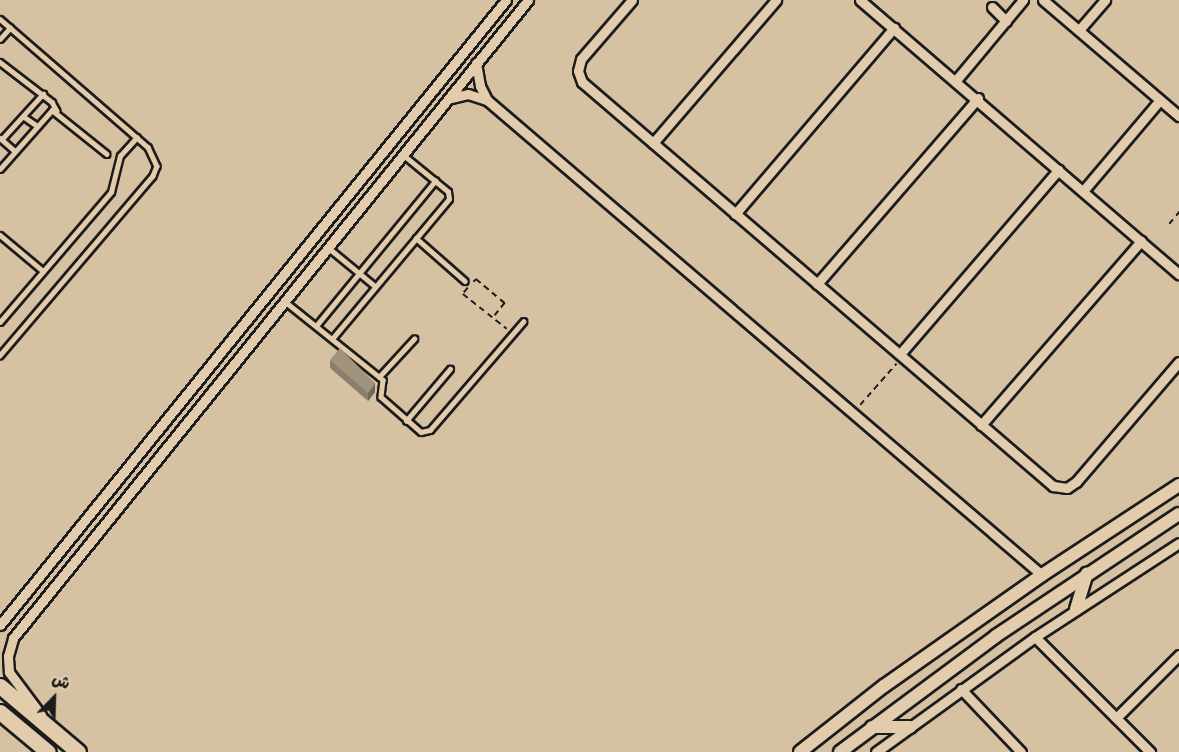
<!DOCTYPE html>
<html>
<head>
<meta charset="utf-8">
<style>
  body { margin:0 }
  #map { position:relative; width:1179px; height:752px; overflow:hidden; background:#d6c2a2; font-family:Itim,"Playpen Sans Arabic",sans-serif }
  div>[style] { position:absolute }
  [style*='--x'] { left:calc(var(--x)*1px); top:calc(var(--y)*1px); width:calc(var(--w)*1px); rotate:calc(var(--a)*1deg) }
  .path>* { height:1.5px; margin-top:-0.75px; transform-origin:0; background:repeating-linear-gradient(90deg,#1c1c1c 0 6px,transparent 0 10.5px) }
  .roads { filter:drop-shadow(2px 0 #1c1c1c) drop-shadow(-2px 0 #1c1c1c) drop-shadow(0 2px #1c1c1c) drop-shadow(0 -2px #1c1c1c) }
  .service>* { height:4.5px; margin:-2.25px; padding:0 2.25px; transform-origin:2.25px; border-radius:2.25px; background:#e2ccab }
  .minor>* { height:9px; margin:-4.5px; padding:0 4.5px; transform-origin:4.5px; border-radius:4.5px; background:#e2ccab }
  .tertiary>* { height:12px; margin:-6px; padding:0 6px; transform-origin:6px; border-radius:6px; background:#e2ccab }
  .primary>* { height:15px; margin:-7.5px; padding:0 7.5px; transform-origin:7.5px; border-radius:7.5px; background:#e2ccab }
  .wall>* { inset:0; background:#8a7f6c }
  .shaded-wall>* { inset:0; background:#716858 }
  .building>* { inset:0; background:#a1947d }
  span { translate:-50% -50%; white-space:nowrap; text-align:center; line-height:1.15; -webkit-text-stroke:4.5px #e2ccab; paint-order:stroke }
  .north { position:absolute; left:24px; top:668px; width:60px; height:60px; -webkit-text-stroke:4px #e2ccab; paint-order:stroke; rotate:23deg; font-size:16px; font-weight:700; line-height:24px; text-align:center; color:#1c1c1c }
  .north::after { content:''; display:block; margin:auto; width:21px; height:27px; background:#1c1c1c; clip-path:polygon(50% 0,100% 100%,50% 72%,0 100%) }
</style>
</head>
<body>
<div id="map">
  <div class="path">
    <i style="--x:1169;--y:224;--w:16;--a:-50"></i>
    <i style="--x:473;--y:282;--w:4;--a:-45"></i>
    <i style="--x:476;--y:279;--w:38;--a:40"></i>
    <i style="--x:505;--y:303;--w:19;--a:129"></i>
    <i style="--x:468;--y:288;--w:8;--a:130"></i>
    <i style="--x:463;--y:294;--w:56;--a:38.5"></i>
    <i style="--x:860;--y:405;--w:55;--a:-48.7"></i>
  </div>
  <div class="roads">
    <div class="service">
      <i style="--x:0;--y:19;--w:196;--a:40.9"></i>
      <i style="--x:148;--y:147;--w:21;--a:65"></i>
      <i style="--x:157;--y:166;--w:11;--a:112"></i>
      <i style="--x:153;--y:176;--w:236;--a:130.4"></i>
      <i style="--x:0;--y:39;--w:15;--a:-48"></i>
      <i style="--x:0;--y:62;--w:66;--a:37.6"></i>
      <i style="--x:52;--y:102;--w:10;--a:61"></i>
      <i style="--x:23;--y:116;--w:16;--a:35"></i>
      <i style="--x:0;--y:138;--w:20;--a:41"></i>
      <i style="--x:2;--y:139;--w:61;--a:-47.7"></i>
      <i style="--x:0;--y:169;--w:79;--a:-48.6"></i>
      <i style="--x:52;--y:110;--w:70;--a:38.7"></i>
      <i style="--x:0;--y:235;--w:56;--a:39.9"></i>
      <i style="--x:416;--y:238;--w:65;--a:41.3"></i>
      <i style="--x:330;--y:249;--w:58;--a:39.4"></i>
      <i style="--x:287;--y:303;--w:123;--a:38.7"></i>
      <i style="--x:383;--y:380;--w:17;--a:97"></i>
      <i style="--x:381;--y:397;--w:53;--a:41.2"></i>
      <i style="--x:421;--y:432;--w:9;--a:-13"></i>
      <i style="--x:430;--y:430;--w:143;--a:-49.3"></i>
      <i style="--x:0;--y:322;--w:171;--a:-49.5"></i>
      <i style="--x:111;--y:192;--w:37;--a:-76"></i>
      <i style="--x:120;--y:156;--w:25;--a:-48"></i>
      <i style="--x:316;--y:326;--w:188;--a:-50.6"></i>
      <i style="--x:332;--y:339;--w:182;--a:-50.1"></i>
      <i style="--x:449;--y:199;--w:7;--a:-98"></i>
      <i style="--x:448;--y:192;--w:57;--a:-140.7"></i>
      <i style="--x:379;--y:377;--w:52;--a:-47.4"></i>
      <i style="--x:406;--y:421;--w:68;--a:-49.8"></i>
    </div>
    <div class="minor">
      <i style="--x:632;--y:0;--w:78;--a:130.8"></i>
      <i style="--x:581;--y:59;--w:12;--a:104"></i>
      <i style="--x:578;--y:71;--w:12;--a:70"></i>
      <i style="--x:582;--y:82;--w:621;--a:40.62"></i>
      <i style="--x:1053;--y:486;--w:14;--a:8"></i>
      <i style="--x:1067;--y:488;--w:11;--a:-34"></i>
      <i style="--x:1076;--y:482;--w:158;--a:-49.4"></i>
      <i style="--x:860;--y:0;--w:421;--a:40.7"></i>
      <i style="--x:1043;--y:0;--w:179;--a:40.5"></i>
      <i style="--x:992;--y:7;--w:20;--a:45"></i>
      <i style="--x:1079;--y:30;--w:40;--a:-49"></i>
      <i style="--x:476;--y:63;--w:23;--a:80"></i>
      <i style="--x:480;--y:86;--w:16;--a:63"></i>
      <i style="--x:957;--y:79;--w:103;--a:-50.1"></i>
      <i style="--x:451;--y:98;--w:17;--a:-13"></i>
      <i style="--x:468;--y:94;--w:20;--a:18"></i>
      <i style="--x:487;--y:100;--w:731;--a:40.56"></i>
      <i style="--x:653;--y:143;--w:189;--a:-49.3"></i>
      <i style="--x:1083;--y:191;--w:119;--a:-49.8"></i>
      <i style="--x:735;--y:214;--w:245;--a:-49.5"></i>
      <i style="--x:817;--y:284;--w:246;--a:-49.1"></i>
      <i style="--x:900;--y:354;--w:243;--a:-49.3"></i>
      <i style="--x:981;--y:425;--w:244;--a:-49"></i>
      <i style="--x:0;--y:625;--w:804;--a:-51.01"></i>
      <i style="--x:1035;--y:637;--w:163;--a:45"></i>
      <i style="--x:961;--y:689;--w:87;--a:46.4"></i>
      <i style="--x:41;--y:715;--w:54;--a:-126.7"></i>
      <i style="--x:9;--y:672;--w:16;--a:-94"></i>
      <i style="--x:8;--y:656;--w:19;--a:-74"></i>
      <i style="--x:13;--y:638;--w:820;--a:-51.09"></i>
      <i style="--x:1116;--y:718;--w:89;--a:-45"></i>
      <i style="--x:876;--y:752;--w:196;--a:-35.9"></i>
      <i style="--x:1035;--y:637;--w:172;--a:-33.1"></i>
    </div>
    <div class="tertiary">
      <i style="--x:1076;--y:609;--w:37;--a:-73"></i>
      <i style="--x:872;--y:727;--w:38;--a:0"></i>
      <i style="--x:800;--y:752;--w:107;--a:-38.2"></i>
      <i style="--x:884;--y:686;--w:193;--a:-35.1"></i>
      <i style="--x:1042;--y:575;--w:164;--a:-33.3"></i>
      <i style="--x:840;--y:752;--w:194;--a:-36.6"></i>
      <i style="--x:996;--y:636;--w:220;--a:-33.7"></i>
    </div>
    <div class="primary">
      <i style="--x:0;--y:686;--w:102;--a:40.2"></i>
      <i style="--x:0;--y:712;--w:62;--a:39.8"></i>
    </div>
  </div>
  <div class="wall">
    <i style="clip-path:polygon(330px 360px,375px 392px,368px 401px,330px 368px)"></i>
  </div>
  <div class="shaded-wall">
    <i style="clip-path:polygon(375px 383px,375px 392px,368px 401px,368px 393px)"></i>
  </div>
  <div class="building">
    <i style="clip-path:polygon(340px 348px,375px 383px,368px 393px,330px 360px)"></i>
  </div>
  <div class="north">ش</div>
</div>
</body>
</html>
